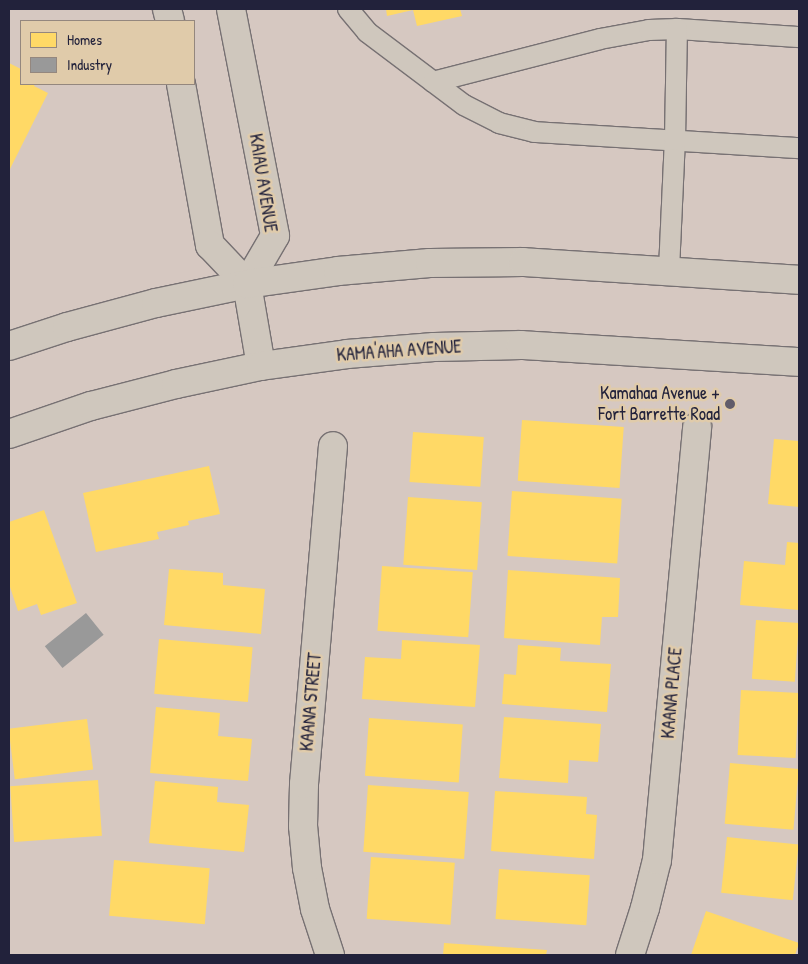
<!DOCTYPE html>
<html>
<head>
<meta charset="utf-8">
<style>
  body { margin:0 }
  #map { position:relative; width:808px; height:964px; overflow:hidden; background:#d6c8c1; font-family:"Patrick Hand",sans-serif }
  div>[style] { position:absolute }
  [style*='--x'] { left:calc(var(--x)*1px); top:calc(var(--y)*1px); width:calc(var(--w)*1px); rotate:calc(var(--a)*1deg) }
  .homes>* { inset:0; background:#ffd966; transform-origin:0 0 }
  .industry>* { inset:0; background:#999; transform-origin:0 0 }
  .roads { filter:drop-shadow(1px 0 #777173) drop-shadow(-1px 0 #777173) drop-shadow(0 1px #777173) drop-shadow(0 -1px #777173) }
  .service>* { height:20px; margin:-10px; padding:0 10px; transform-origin:10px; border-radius:10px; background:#cfc7bd }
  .minor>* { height:28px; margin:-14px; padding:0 14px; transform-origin:14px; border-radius:14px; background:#cfc7bd }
  .tertiary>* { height:28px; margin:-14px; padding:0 14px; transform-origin:14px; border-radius:14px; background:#cfc7bd }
  .dots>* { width:14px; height:14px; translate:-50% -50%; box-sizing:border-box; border:2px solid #e0cbaa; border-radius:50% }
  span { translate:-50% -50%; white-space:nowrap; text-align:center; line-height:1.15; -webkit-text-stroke:5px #e0cbaa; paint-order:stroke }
  .street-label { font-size:18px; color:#22223b }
  .poi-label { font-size:18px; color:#22223b }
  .right { translate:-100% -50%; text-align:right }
  .frame { position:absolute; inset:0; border:10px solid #22223b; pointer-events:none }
  .legend { position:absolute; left:20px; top:20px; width:175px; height:65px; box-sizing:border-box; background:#e0cbaa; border:1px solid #94877e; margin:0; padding:6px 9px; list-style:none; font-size:15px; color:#22223b }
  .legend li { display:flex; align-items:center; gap:10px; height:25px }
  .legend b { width:25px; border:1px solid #94877e }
</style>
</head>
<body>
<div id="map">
  <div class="homes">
    <i style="clip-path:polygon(386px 9px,460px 9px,462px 16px,417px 26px,413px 10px,387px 16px)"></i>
    <i style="clip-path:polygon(9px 63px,21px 69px,21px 84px,35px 84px,34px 86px,48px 93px,9px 171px)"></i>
    <i style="left:522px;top:420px;width:102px;height:61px;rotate:4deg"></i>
    <i style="left:413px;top:432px;width:71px;height:50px;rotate:4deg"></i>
    <i style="clip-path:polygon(774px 439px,799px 441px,799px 507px,768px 504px)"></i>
    <i style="clip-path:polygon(209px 466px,220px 514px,188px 521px,189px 525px,157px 532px,159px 539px,96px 552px,83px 493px)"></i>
    <i style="left:512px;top:491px;width:110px;height:65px;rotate:4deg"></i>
    <i style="left:408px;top:497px;width:74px;height:68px;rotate:4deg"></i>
    <i style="clip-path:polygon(44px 510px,77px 603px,41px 615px,37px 604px,18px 611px,9px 584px,9px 522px)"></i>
    <i style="clip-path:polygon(787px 542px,799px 543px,799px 610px,740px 605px,744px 561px,785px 565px)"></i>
    <i style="left:382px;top:566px;width:91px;height:65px;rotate:4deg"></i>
    <i style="clip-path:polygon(169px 569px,223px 573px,223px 585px,265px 589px,261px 634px,164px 625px)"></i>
    <i style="clip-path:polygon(508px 570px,620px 578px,618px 617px,602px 617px,600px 645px,504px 638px)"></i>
    <i style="left:756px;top:620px;width:43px;height:59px;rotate:4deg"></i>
    <i style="left:159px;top:639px;width:94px;height:55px;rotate:5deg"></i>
    <i style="clip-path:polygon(402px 640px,480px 645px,475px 707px,362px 699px,365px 657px,401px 659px)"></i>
    <i style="clip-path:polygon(518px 645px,561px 648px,560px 661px,611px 664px,607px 712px,502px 704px,504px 674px,516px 675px)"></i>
    <i style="left:741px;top:690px;width:58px;height:65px;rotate:3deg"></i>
    <i style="clip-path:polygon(156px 707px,220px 713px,218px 736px,252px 739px,248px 781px,150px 773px)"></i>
    <i style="clip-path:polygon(504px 717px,601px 724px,598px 762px,569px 760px,568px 783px,499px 778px)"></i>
    <i style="left:369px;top:718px;width:94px;height:58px;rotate:4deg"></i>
    <i style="left:87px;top:719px;width:51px;height:79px;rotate:83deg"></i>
    <i style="left:730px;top:763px;width:69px;height:61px;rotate:5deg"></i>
    <i style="left:98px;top:780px;width:56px;height:88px;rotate:86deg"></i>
    <i style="clip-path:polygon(155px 781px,218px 787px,217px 802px,249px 805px,244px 852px,149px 843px)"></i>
    <i style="left:368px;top:785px;width:101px;height:67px;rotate:4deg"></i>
    <i style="clip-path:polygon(495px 791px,587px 797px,586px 814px,597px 815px,594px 859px,491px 851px)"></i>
    <i style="left:727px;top:837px;width:72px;height:56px;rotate:6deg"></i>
    <i style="left:371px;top:857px;width:84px;height:62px;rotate:4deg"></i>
    <i style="left:114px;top:860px;width:96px;height:56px;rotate:5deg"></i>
    <i style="left:499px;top:869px;width:91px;height:50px;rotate:4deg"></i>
    <i style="clip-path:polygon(706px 911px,799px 943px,795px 955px,691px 955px)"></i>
    <i style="clip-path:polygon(444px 943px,547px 950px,546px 955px,443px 955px)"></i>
  </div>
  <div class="industry">
    <i style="left:86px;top:613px;width:28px;height:53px;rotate:51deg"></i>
  </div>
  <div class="roads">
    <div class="service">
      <i style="--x:348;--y:9;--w:30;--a:50"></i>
      <i style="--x:367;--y:32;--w:121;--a:37"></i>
      <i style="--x:464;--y:105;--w:39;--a:27"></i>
      <i style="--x:499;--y:123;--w:36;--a:14"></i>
      <i style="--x:534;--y:132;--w:265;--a:3.5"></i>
      <i style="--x:433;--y:82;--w:172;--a:-14.4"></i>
      <i style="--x:600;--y:39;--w:50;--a:-10.4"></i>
      <i style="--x:649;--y:30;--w:28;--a:-2"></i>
      <i style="--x:677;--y:29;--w:122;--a:3.8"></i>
      <i style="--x:669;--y:270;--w:130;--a:-87.4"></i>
      <i style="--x:675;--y:140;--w:111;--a:-89"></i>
    </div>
    <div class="minor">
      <i style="--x:330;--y:955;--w:48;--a:-108.1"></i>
      <i style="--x:315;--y:909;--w:42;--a:-101"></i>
      <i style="--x:307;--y:868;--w:42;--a:-95.4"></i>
      <i style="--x:303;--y:826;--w:42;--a:-88.6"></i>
      <i style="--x:304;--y:784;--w:339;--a:-85.1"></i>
      <i style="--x:630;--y:955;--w:49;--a:-72.3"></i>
      <i style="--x:645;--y:908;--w:49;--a:-76"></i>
      <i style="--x:657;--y:860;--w:435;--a:-84.7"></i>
    </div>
    <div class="tertiary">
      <i style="--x:167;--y:9;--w:12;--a:76"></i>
      <i style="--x:231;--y:9;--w:231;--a:79"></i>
      <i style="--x:275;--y:236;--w:56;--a:120.3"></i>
      <i style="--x:181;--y:84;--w:164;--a:79.8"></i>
      <i style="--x:210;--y:245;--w:54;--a:46.5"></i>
      <i style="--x:247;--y:284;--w:83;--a:80.3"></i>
      <i style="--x:9;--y:346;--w:61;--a:-18.1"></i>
      <i style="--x:67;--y:327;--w:92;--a:-15.1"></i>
      <i style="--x:156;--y:303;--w:93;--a:-11.8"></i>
      <i style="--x:247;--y:284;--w:92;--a:-8.1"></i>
      <i style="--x:338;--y:271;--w:92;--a:-5"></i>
      <i style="--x:430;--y:263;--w:93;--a:-0.6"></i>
      <i style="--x:523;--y:262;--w:277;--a:3.7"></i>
      <i style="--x:9;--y:434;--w:87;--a:-18.9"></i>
      <i style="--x:91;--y:406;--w:88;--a:-14.5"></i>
      <i style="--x:176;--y:384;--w:87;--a:-12"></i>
      <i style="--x:261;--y:366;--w:87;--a:-7.9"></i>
      <i style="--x:347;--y:354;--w:87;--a:-4.6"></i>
      <i style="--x:434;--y:347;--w:87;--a:-1.3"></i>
      <i style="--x:521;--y:345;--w:279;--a:3.5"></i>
    </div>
  </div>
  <div class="dots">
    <i style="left:730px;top:404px;background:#615c6a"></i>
  </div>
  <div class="street-label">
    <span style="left:263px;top:183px;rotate:81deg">KAIAU AVENUE</span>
    <span style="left:399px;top:351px;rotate:-4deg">KAMA'AHA AVENUE</span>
    <span style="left:672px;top:693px;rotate:-85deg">KAANA PLACE</span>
    <span style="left:311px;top:702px;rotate:-85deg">KAANA STREET</span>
  </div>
  <div class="poi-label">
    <span class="right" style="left:720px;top:404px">Kamahaa Avenue +<br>Fort Barrette Road</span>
  </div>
  <div class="frame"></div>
  <ul class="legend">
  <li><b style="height:14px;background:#ffd966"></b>Homes</li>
  <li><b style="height:14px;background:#999"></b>Industry</li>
  </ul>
</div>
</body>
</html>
